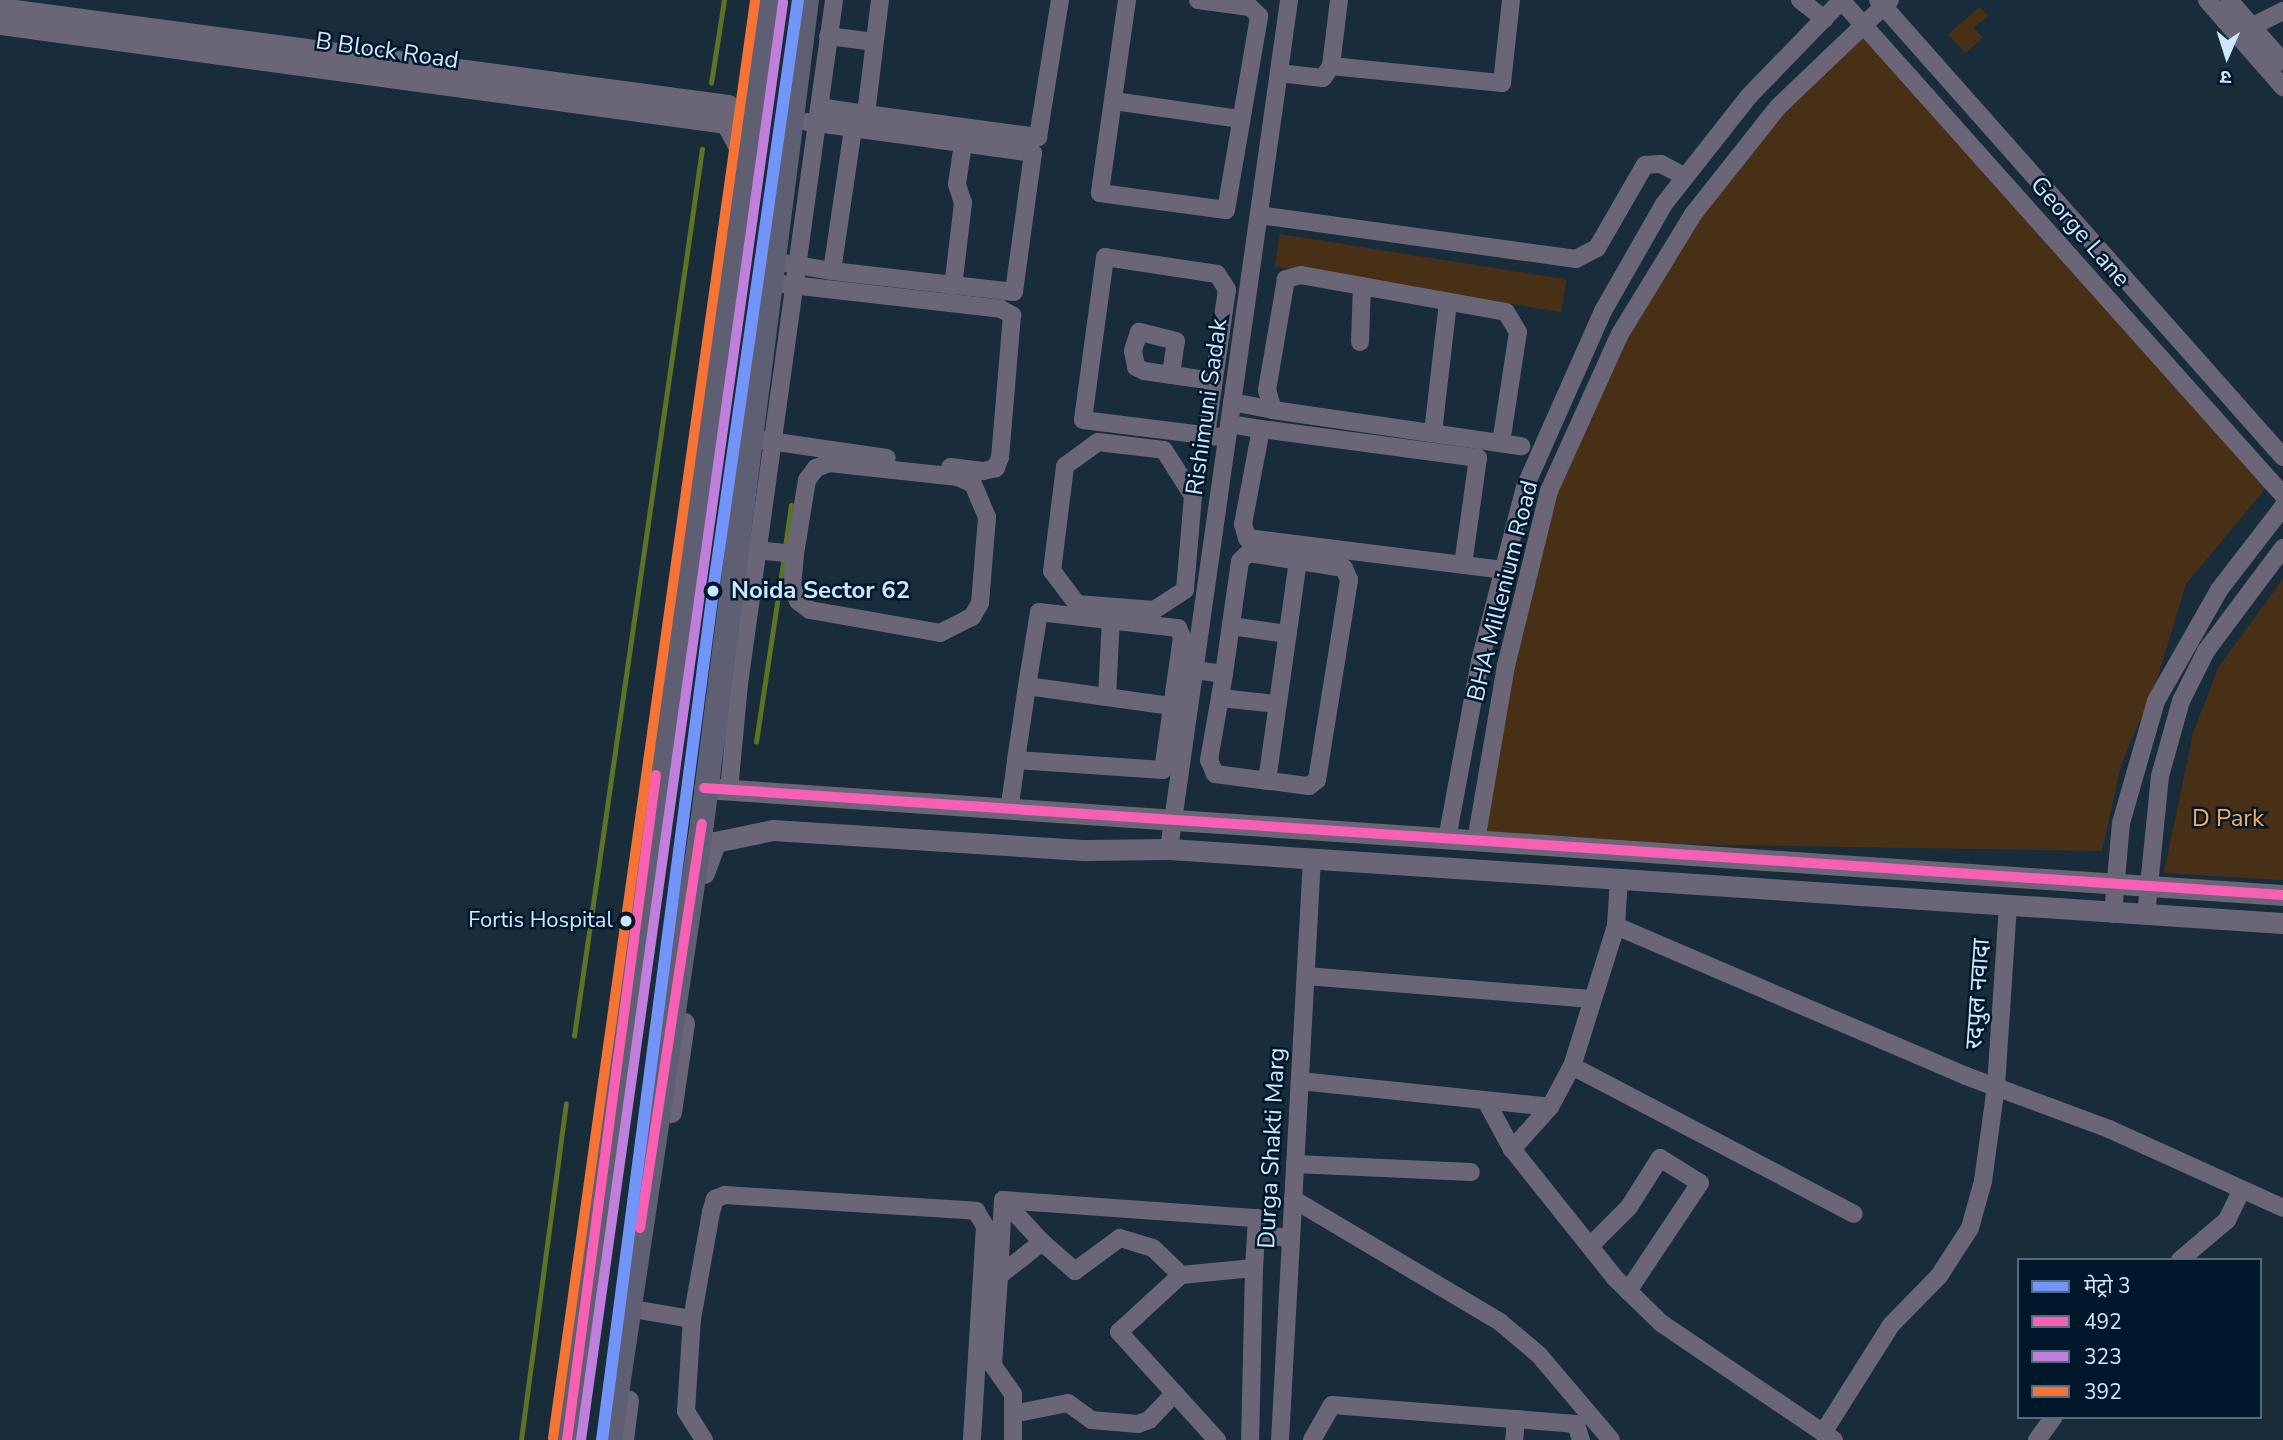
<!DOCTYPE html>
<html>
<head>
<meta charset="utf-8">
<style>
  body { margin:0 }
  #map { position:relative; width:2283px; height:1440px; overflow:hidden; background:#182c3a; font-family:"Nunito Sans","Noto Sans Devanagari",sans-serif }
  div>[style] { position:absolute }
  [style*='--x'] { left:calc(var(--x)*1px); top:calc(var(--y)*1px); width:calc(var(--w)*1px); rotate:calc(var(--a)*1deg) }
  .green>* { inset:0; background:#483017; transform-origin:0 0 }
  .stream>* { height:4.5px; margin:-2.25px; padding:0 2.25px; transform-origin:2.25px; border-radius:2.25px; background:#5d7325 }
  .minor>* { height:18px; margin:-9px; padding:0 9px; transform-origin:9px; border-radius:9px; background:#6a6678 }
  .tertiary>* { height:21px; margin:-10.5px; padding:0 10.5px; transform-origin:10.5px; border-radius:10.5px; background:#6a6678 }
  .secondary>* { height:24px; margin:-12px; padding:0 12px; transform-origin:12px; border-radius:12px; background:#5e5f73 }
  .bus-1>* { height:10px; margin:-5px; padding:0 5px; transform-origin:5px; border-radius:5px; background:#f860b3 }
  .bus-2>* { height:10px; margin:-5px; padding:0 5px; transform-origin:5px; border-radius:5px; background:#c07fdc }
  .bus-3>* { height:10px; margin:-5px; padding:0 5px; transform-origin:5px; border-radius:5px; background:#f57335 }
  .metro-1>* { height:12px; margin:-6px; padding:0 6px; transform-origin:6px; border-radius:6px; background:#7394f9 }
  .dots>* { width:19px; height:19px; translate:-50% -50%; box-sizing:border-box; border:4px solid #00172a; border-radius:50% }
  span { translate:-50% -50%; white-space:nowrap; text-align:center; line-height:1.15; -webkit-text-stroke:5px #00172a; paint-order:stroke }
  .bus-label { font-size:22px; color:#cce8fe }
  .right { translate:-100% -50%; text-align:right }
  .street-label { font-size:24px; color:#cce8fe }
  .stop-label { font-size:24px; color:#cce8fe; font-weight:700 }
  .left { translate:0 -50%; text-align:left }
  .park-label { font-size:24px; color:#fda958 }
  .legend { position:absolute; left:2017px; top:1258px; width:245px; height:161px; box-sizing:border-box; background:#00172a; border:2px solid #526b7f; margin:0; padding:9px 12px; list-style:none; font-size:21px; color:#cce8fe }
  .legend li { display:flex; align-items:center; gap:14px; height:35px }
  .legend b { width:35px; border:2px solid #526b7f }
  .north { position:absolute; left:2192px; top:21px; width:70px; height:70px; -webkit-text-stroke:5px #00172a; paint-order:stroke; rotate:183deg; font-size:19px; font-weight:700; line-height:28px; text-align:center; color:#cce8fe }
  .north::after { content:''; display:block; margin:auto; width:24px; height:32px; background:#cce8fe; clip-path:polygon(50% 0,100% 100%,50% 72%,0 100%) }
</style>
</head>
<body>
<div id="map">
  <div class="green">
    <i style="clip-path:polygon(1980px 7px,1988px 16px,1973px 28px,1983px 38px,1965px 53px,1948px 34px)"></i>
    <i style="clip-path:polygon(1864px 24px,2270px 483px,2186px 584px,2157px 680px,2121px 765px,2102px 851px,1476px 841px,1557px 473px,1681px 234px,1765px 124px)"></i>
    <i style="left:1280px;top:234px;width:290px;height:33px;rotate:9deg"></i>
    <i style="clip-path:polygon(2283px 579px,2283px 880px,2164px 873px,2193px 733px,2219px 666px)"></i>
  </div>
  <div class="stream">
    <i style="--x:711;--y:83;--w:84;--a:-81.1"></i>
    <i style="--x:785;--y:547;--w:42;--a:-81.9"></i>
    <i style="--x:756;--y:742;--w:188;--a:-81.4"></i>
    <i style="--x:574;--y:1036;--w:896;--a:-81.79"></i>
    <i style="--x:521;--y:1440;--w:339;--a:-82.4"></i>
  </div>
  <div class="minor">
    <i style="--x:880;--y:0;--w:115;--a:97"></i>
    <i style="--x:866;--y:114;--w:174;--a:7.6"></i>
    <i style="--x:1038;--y:137;--w:139;--a:-80.9"></i>
    <i style="--x:1127;--y:0;--w:195;--a:98"></i>
    <i style="--x:1100;--y:193;--w:127;--a:7.7"></i>
    <i style="--x:1226;--y:210;--w:197;--a:-80.3"></i>
    <i style="--x:1198;--y:0;--w:52;--a:7.7"></i>
    <i style="--x:1250;--y:7;--w:13;--a:45"></i>
    <i style="--x:1800;--y:0;--w:31;--a:38"></i>
    <i style="--x:1841;--y:0;--w:664;--a:48.24"></i>
    <i style="--x:1878;--y:0;--w:611;--a:48.45"></i>
    <i style="--x:2207;--y:0;--w:116;--a:48.9"></i>
    <i style="--x:2229;--y:0;--w:82;--a:48.9"></i>
    <i style="--x:2243;--y:31;--w:45;--a:-26.6"></i>
    <i style="--x:828;--y:36;--w:46;--a:7.4"></i>
    <i style="--x:1331;--y:66;--w:66;--a:-83.1"></i>
    <i style="--x:1279;--y:73;--w:44;--a:6.5"></i>
    <i style="--x:1323;--y:78;--w:14;--a:-56"></i>
    <i style="--x:1331;--y:66;--w:172;--a:5.7"></i>
    <i style="--x:1502;--y:83;--w:83;--a:-83.8"></i>
    <i style="--x:1114;--y:101;--w:128;--a:8.1"></i>
    <i style="--x:819;--y:107;--w:48;--a:8.5"></i>
    <i style="--x:807;--y:122;--w:10;--a:6"></i>
    <i style="--x:817;--y:123;--w:218;--a:7.9"></i>
    <i style="--x:1033;--y:153;--w:140;--a:97.8"></i>
    <i style="--x:1014;--y:292;--w:183;--a:-173.4"></i>
    <i style="--x:832;--y:271;--w:145;--a:-81.6"></i>
    <i style="--x:1259;--y:215;--w:320;--a:7.9"></i>
    <i style="--x:1576;--y:259;--w:24;--a:-28"></i>
    <i style="--x:1597;--y:248;--w:96;--a:-60"></i>
    <i style="--x:1645;--y:165;--w:16;--a:-4"></i>
    <i style="--x:1661;--y:164;--w:27;--a:28"></i>
    <i style="--x:785;--y:263;--w:48;--a:9.7"></i>
    <i style="--x:783;--y:284;--w:219;--a:6.5"></i>
    <i style="--x:1001;--y:309;--w:13;--a:29"></i>
    <i style="--x:1012;--y:315;--w:143;--a:94.8"></i>
    <i style="--x:1000;--y:457;--w:12;--a:110"></i>
    <i style="--x:996;--y:468;--w:13;--a:167"></i>
    <i style="--x:983;--y:471;--w:33;--a:-173"></i>
    <i style="--x:953;--y:287;--w:85;--a:-83.2"></i>
    <i style="--x:963;--y:203;--w:20;--a:-108"></i>
    <i style="--x:957;--y:184;--w:40;--a:-81.5"></i>
    <i style="--x:1360;--y:342;--w:56;--a:-88"></i>
    <i style="--x:1171;--y:375;--w:34;--a:-82"></i>
    <i style="--x:1176;--y:341;--w:38;--a:-166"></i>
    <i style="--x:1139;--y:332;--w:20;--a:108"></i>
    <i style="--x:1133;--y:351;--w:16;--a:79"></i>
    <i style="--x:1136;--y:367;--w:9;--a:27"></i>
    <i style="--x:1144;--y:371;--w:70;--a:8.2"></i>
    <i style="--x:1232;--y:402;--w:42;--a:11"></i>
    <i style="--x:1229;--y:424;--w:32;--a:9"></i>
    <i style="--x:1261;--y:429;--w:97;--a:100.7"></i>
    <i style="--x:1243;--y:524;--w:15;--a:74"></i>
    <i style="--x:1247;--y:538;--w:258;--a:7.1"></i>
    <i style="--x:1261;--y:429;--w:219;--a:7.6"></i>
    <i style="--x:1478;--y:458;--w:108;--a:98"></i>
    <i style="--x:1433;--y:432;--w:131;--a:-83.4"></i>
    <i style="--x:1206;--y:435;--w:147;--a:-81.8"></i>
    <i style="--x:1227;--y:290;--w:8;--a:-120"></i>
    <i style="--x:1223;--y:283;--w:11;--a:-124"></i>
    <i style="--x:1217;--y:274;--w:113;--a:-171.4"></i>
    <i style="--x:1105;--y:257;--w:164;--a:97.7"></i>
    <i style="--x:1083;--y:420;--w:145;--a:7.1"></i>
    <i style="--x:762;--y:440;--w:126;--a:8.2"></i>
    <i style="--x:1098;--y:442;--w:66;--a:6.9"></i>
    <i style="--x:1164;--y:450;--w:54;--a:57.8"></i>
    <i style="--x:1193;--y:496;--w:94;--a:94.9"></i>
    <i style="--x:1185;--y:590;--w:37;--a:147"></i>
    <i style="--x:1154;--y:610;--w:77;--a:-175.5"></i>
    <i style="--x:1077;--y:604;--w:41;--a:-127.1"></i>
    <i style="--x:1052;--y:571;--w:106;--a:-82.9"></i>
    <i style="--x:1065;--y:466;--w:41;--a:-36"></i>
    <i style="--x:1501;--y:443;--w:112;--a:-81.3"></i>
    <i style="--x:1518;--y:332;--w:23;--a:-121"></i>
    <i style="--x:1506;--y:312;--w:208;--a:-169.8"></i>
    <i style="--x:1301;--y:275;--w:16;--a:165"></i>
    <i style="--x:1286;--y:279;--w:113;--a:99.7"></i>
    <i style="--x:1267;--y:390;--w:21;--a:73"></i>
    <i style="--x:1273;--y:410;--w:251;--a:8.3"></i>
    <i style="--x:746;--y:549;--w:49;--a:5.8"></i>
    <i style="--x:795;--y:554;--w:32;--a:95"></i>
    <i style="--x:792;--y:586;--w:16;--a:68"></i>
    <i style="--x:798;--y:601;--w:15;--a:37"></i>
    <i style="--x:810;--y:610;--w:132;--a:10"></i>
    <i style="--x:940;--y:633;--w:36;--a:-27"></i>
    <i style="--x:972;--y:617;--w:16;--a:-60"></i>
    <i style="--x:980;--y:603;--w:86;--a:-85.3"></i>
    <i style="--x:987;--y:517;--w:36;--a:-113"></i>
    <i style="--x:973;--y:484;--w:17;--a:-155"></i>
    <i style="--x:958;--y:477;--w:130;--a:-173.8"></i>
    <i style="--x:829;--y:463;--w:14;--a:159"></i>
    <i style="--x:816;--y:468;--w:15;--a:127"></i>
    <i style="--x:807;--y:480;--w:75;--a:99.2"></i>
    <i style="--x:1231;--y:626;--w:57;--a:8.1"></i>
    <i style="--x:1195;--y:670;--w:29;--a:8"></i>
    <i style="--x:1224;--y:674;--w:87;--a:99.9"></i>
    <i style="--x:1209;--y:760;--w:15;--a:67"></i>
    <i style="--x:1215;--y:774;--w:95;--a:7.3"></i>
    <i style="--x:1309;--y:786;--w:10;--a:-37"></i>
    <i style="--x:1317;--y:780;--w:203;--a:-80.9"></i>
    <i style="--x:1349;--y:580;--w:13;--a:-113"></i>
    <i style="--x:1344;--y:568;--w:97;--a:-171.1"></i>
    <i style="--x:1248;--y:553;--w:11;--a:135"></i>
    <i style="--x:1240;--y:561;--w:114;--a:98.1"></i>
    <i style="--x:1027;--y:686;--w:146;--a:7.9"></i>
    <i style="--x:1107;--y:697;--w:78;--a:-87.1"></i>
    <i style="--x:1220;--y:698;--w:57;--a:6"></i>
    <i style="--x:1267;--y:781;--w:223;--a:-82"></i>
    <i style="--x:729;--y:790;--w:106;--a:-84.6"></i>
    <i style="--x:739;--y:684;--w:691;--a:-82.09"></i>
    <i style="--x:1011;--y:810;--w:13;--a:-90"></i>
    <i style="--x:1011;--y:797;--w:37;--a:-82"></i>
    <i style="--x:1016;--y:760;--w:81;--a:-81.5"></i>
    <i style="--x:1028;--y:680;--w:69;--a:-80.8"></i>
    <i style="--x:1039;--y:612;--w:140;--a:6.6"></i>
    <i style="--x:1178;--y:628;--w:10;--a:66"></i>
    <i style="--x:1182;--y:637;--w:134;--a:98.1"></i>
    <i style="--x:1163;--y:770;--w:147;--a:-176.1"></i>
    <i style="--x:1447;--y:839;--w:181;--a:-79.5"></i>
    <i style="--x:1480;--y:661;--w:180;--a:-75.5"></i>
    <i style="--x:1525;--y:487;--w:193;--a:-66.1"></i>
    <i style="--x:1603;--y:311;--w:123;--a:-60.3"></i>
    <i style="--x:1664;--y:204;--w:137;--a:-51.8"></i>
    <i style="--x:1749;--y:96;--w:134;--a:-45.9"></i>
    <i style="--x:1476;--y:841;--w:178;--a:-80.3"></i>
    <i style="--x:1506;--y:666;--w:180;--a:-76.2"></i>
    <i style="--x:1549;--y:491;--w:172;--a:-65.7"></i>
    <i style="--x:1620;--y:334;--w:142;--a:-58.6"></i>
    <i style="--x:1694;--y:213;--w:135;--a:-51.6"></i>
    <i style="--x:1778;--y:107;--w:155;--a:-43.7"></i>
    <i style="--x:1169;--y:849;--w:857;--a:-81.95"></i>
    <i style="--x:1619;--y:879;--w:47;--a:93.7"></i>
    <i style="--x:1616;--y:926;--w:381;--a:23.2"></i>
    <i style="--x:1966;--y:1076;--w:153;--a:20.3"></i>
    <i style="--x:2109;--y:1129;--w:191;--a:24.4"></i>
    <i style="--x:2113;--y:914;--w:91;--a:-85"></i>
    <i style="--x:2121;--y:823;--w:127;--a:-74"></i>
    <i style="--x:2156;--y:701;--w:128;--a:-60.4"></i>
    <i style="--x:2219;--y:590;--w:105;--a:-52.4"></i>
    <i style="--x:2146;--y:916;--w:141;--a:-84.3"></i>
    <i style="--x:2160;--y:776;--w:78;--a:-74.4"></i>
    <i style="--x:2181;--y:701;--w:56;--a:-63.4"></i>
    <i style="--x:2206;--y:651;--w:129;--a:-53.2"></i>
    <i style="--x:1616;--y:926;--w:147;--a:107.4"></i>
    <i style="--x:1572;--y:1066;--w:47;--a:118.2"></i>
    <i style="--x:1550;--y:1107;--w:57;--a:132.1"></i>
    <i style="--x:1512;--y:1149;--w:164;--a:51.4"></i>
    <i style="--x:1614;--y:1277;--w:66;--a:44.4"></i>
    <i style="--x:1661;--y:1323;--w:209;--a:34.1"></i>
    <i style="--x:1306;--y:976;--w:286;--a:4.6"></i>
    <i style="--x:1572;--y:1066;--w:318;--a:27.7"></i>
    <i style="--x:1300;--y:1081;--w:251;--a:5.9"></i>
    <i style="--x:1486;--y:1101;--w:55;--a:61.6"></i>
    <i style="--x:1295;--y:1164;--w:176;--a:2.6"></i>
    <i style="--x:1293;--y:1199;--w:241;--a:30.7"></i>
    <i style="--x:1500;--y:1322;--w:51;--a:40.2"></i>
    <i style="--x:1539;--y:1355;--w:111;--a:49.7"></i>
    <i style="--x:1003;--y:1200;--w:57;--a:47.1"></i>
    <i style="--x:1256;--y:1234;--w:35;--a:7"></i>
    <i style="--x:1590;--y:1246;--w:55;--a:-45"></i>
    <i style="--x:1629;--y:1207;--w:58;--a:-57.7"></i>
    <i style="--x:1660;--y:1158;--w:47;--a:32"></i>
    <i style="--x:1700;--y:1183;--w:130;--a:123.7"></i>
    <i style="--x:2180;--y:1260;--w:62;--a:-40.4"></i>
    <i style="--x:2227;--y:1220;--w:34;--a:-64"></i>
    <i style="--x:1181;--y:1275;--w:73;--a:-5.5"></i>
    <i style="--x:1254;--y:1268;--w:172;--a:91.3"></i>
    <i style="--x:999;--y:1276;--w:76;--a:-87"></i>
    <i style="--x:1003;--y:1200;--w:255;--a:4.1"></i>
    <i style="--x:1257;--y:1218;--w:50;--a:93.4"></i>
    <i style="--x:639;--y:1310;--w:54;--a:9.6"></i>
    <i style="--x:1013;--y:1414;--w:56;--a:-11.3"></i>
    <i style="--x:1068;--y:1403;--w:29;--a:36"></i>
    <i style="--x:1091;--y:1420;--w:47;--a:4.9"></i>
    <i style="--x:1138;--y:1424;--w:12;--a:-20"></i>
    <i style="--x:1149;--y:1420;--w:36;--a:-46"></i>
    <i style="--x:1516;--y:1419;--w:60;--a:4.8"></i>
    <i style="--x:1576;--y:1424;--w:17;--a:73"></i>
    <i style="--x:1823;--y:1433;--w:128;--a:-57.8"></i>
    <i style="--x:1891;--y:1325;--w:69;--a:-45.6"></i>
    <i style="--x:1939;--y:1276;--w:57;--a:-57.1"></i>
    <i style="--x:1970;--y:1228;--w:49;--a:-74.5"></i>
    <i style="--x:1983;--y:1181;--w:96;--a:-82.2"></i>
    <i style="--x:1996;--y:1086;--w:181;--a:-86.2"></i>
    <i style="--x:704;--y:1440;--w:34;--a:-122"></i>
    <i style="--x:686;--y:1411;--w:92;--a:-86.3"></i>
    <i style="--x:692;--y:1319;--w:109;--a:-79.9"></i>
    <i style="--x:711;--y:1212;--w:14;--a:-73"></i>
    <i style="--x:715;--y:1199;--w:11;--a:-22"></i>
    <i style="--x:725;--y:1195;--w:252;--a:3.6"></i>
    <i style="--x:976;--y:1211;--w:17;--a:59"></i>
    <i style="--x:985;--y:1226;--w:214;--a:93.5"></i>
    <i style="--x:1013;--y:1440;--w:46;--a:-90"></i>
    <i style="--x:1013;--y:1394;--w:35;--a:-125"></i>
    <i style="--x:993;--y:1365;--w:89;--a:-86.1"></i>
    <i style="--x:999;--y:1276;--w:55;--a:-38.3"></i>
    <i style="--x:1042;--y:1242;--w:44;--a:41.3"></i>
    <i style="--x:1075;--y:1271;--w:56;--a:-36.3"></i>
    <i style="--x:1120;--y:1238;--w:34;--a:17"></i>
    <i style="--x:1153;--y:1248;--w:39;--a:44"></i>
    <i style="--x:1181;--y:1275;--w:84;--a:137.4"></i>
    <i style="--x:1119;--y:1332;--w:146;--a:47.8"></i>
    <i style="--x:1280;--y:1440;--w:583;--a:-86.85"></i>
    <i style="--x:1312;--y:1440;--w:40;--a:-60.3"></i>
    <i style="--x:1332;--y:1405;--w:185;--a:4.4"></i>
    <i style="--x:1516;--y:1419;--w:21;--a:95"></i>
    <i style="--x:2037;--y:1440;--w:29;--a:-54"></i>
  </div>
  <div class="tertiary">
    <i style="--x:0;--y:8;--w:734;--a:7.59"></i>
    <i style="--x:728;--y:105;--w:33;--a:52"></i>
    <i style="--x:0;--y:24;--w:733;--a:7.77"></i>
    <i style="--x:726;--y:123;--w:42;--a:61.6"></i>
    <i style="--x:704;--y:788;--w:1583;--a:3.88"></i>
    <i style="--x:704;--y:873;--w:33;--a:-70"></i>
    <i style="--x:715;--y:842;--w:59;--a:-11.7"></i>
    <i style="--x:773;--y:830;--w:314;--a:3.7"></i>
    <i style="--x:1086;--y:850;--w:83;--a:-0.7"></i>
    <i style="--x:1169;--y:849;--w:1116;--a:3.8"></i>
    <i style="--x:671;--y:1112;--w:90;--a:-81.7"></i>
    <i style="--x:623;--y:1440;--w:40;--a:-82.9"></i>
  </div>
  <div class="secondary">
    <i style="--x:567;--y:1440;--w:1454;--a:-82.01"></i>
    <i style="--x:610;--y:1440;--w:623;--a:-81.51"></i>
    <i style="--x:702;--y:824;--w:831;--a:-82.74"></i>
  </div>
  <div class="bus-1">
    <i style="--x:704;--y:788;--w:1583;--a:3.88"></i>
    <i style="--x:640;--y:1228;--w:409;--a:-81.3"></i>
    <i style="--x:567;--y:1440;--w:671;--a:-82.38"></i>
  </div>
  <div class="bus-2">
    <i style="--x:581;--y:1440;--w:1452;--a:-82"></i>
  </div>
  <div class="bus-3">
    <i style="--x:553;--y:1438;--w:1452;--a:-82"></i>
  </div>
  <div class="metro-1">
    <i style="--x:602;--y:1440;--w:856;--a:-82.55"></i>
    <i style="--x:713;--y:591;--w:597;--a:-81.82"></i>
  </div>
  <div class="dots">
    <i style="left:713px;top:591px;background:#cce8fe"></i>
    <i style="left:626px;top:921px;background:#cce8fe"></i>
  </div>
  <div class="bus-label">
    <span class="right" style="left:613px;top:921px">Fortis Hospital</span>
  </div>
  <div class="street-label">
    <span style="left:387px;top:51px;rotate:8deg">B Block Road</span>
    <span style="left:2080px;top:232px;rotate:49deg">George Lane</span>
    <span style="left:1207px;top:407px;rotate:-82deg">Rishimuni Sadak</span>
    <span style="left:1503px;top:591px;rotate:-76deg">BHA Millenium Road</span>
    <span style="left:1978px;top:994px;rotate:-86deg">रदपुल नवादा</span>
    <span style="left:1272px;top:1148px;rotate:-87deg">Durga Shakti Marg</span>
  </div>
  <div class="stop-label">
    <span class="left" style="left:731px;top:591px">Noida Sector 62</span>
  </div>
  <div class="park-label">
    <span style="left:2228px;top:819px">D Park</span>
  </div>
  <ul class="legend">
  <li><b style="height:9px;background:#7394f9"></b>मेट्रो 3</li>
  <li><b style="height:9px;background:#f860b3"></b>492</li>
  <li><b style="height:9px;background:#c07fdc"></b>323</li>
  <li><b style="height:9px;background:#f57335"></b>392</li>
  </ul>
  <div class="north">उ</div>
</div>
</body>
</html>
